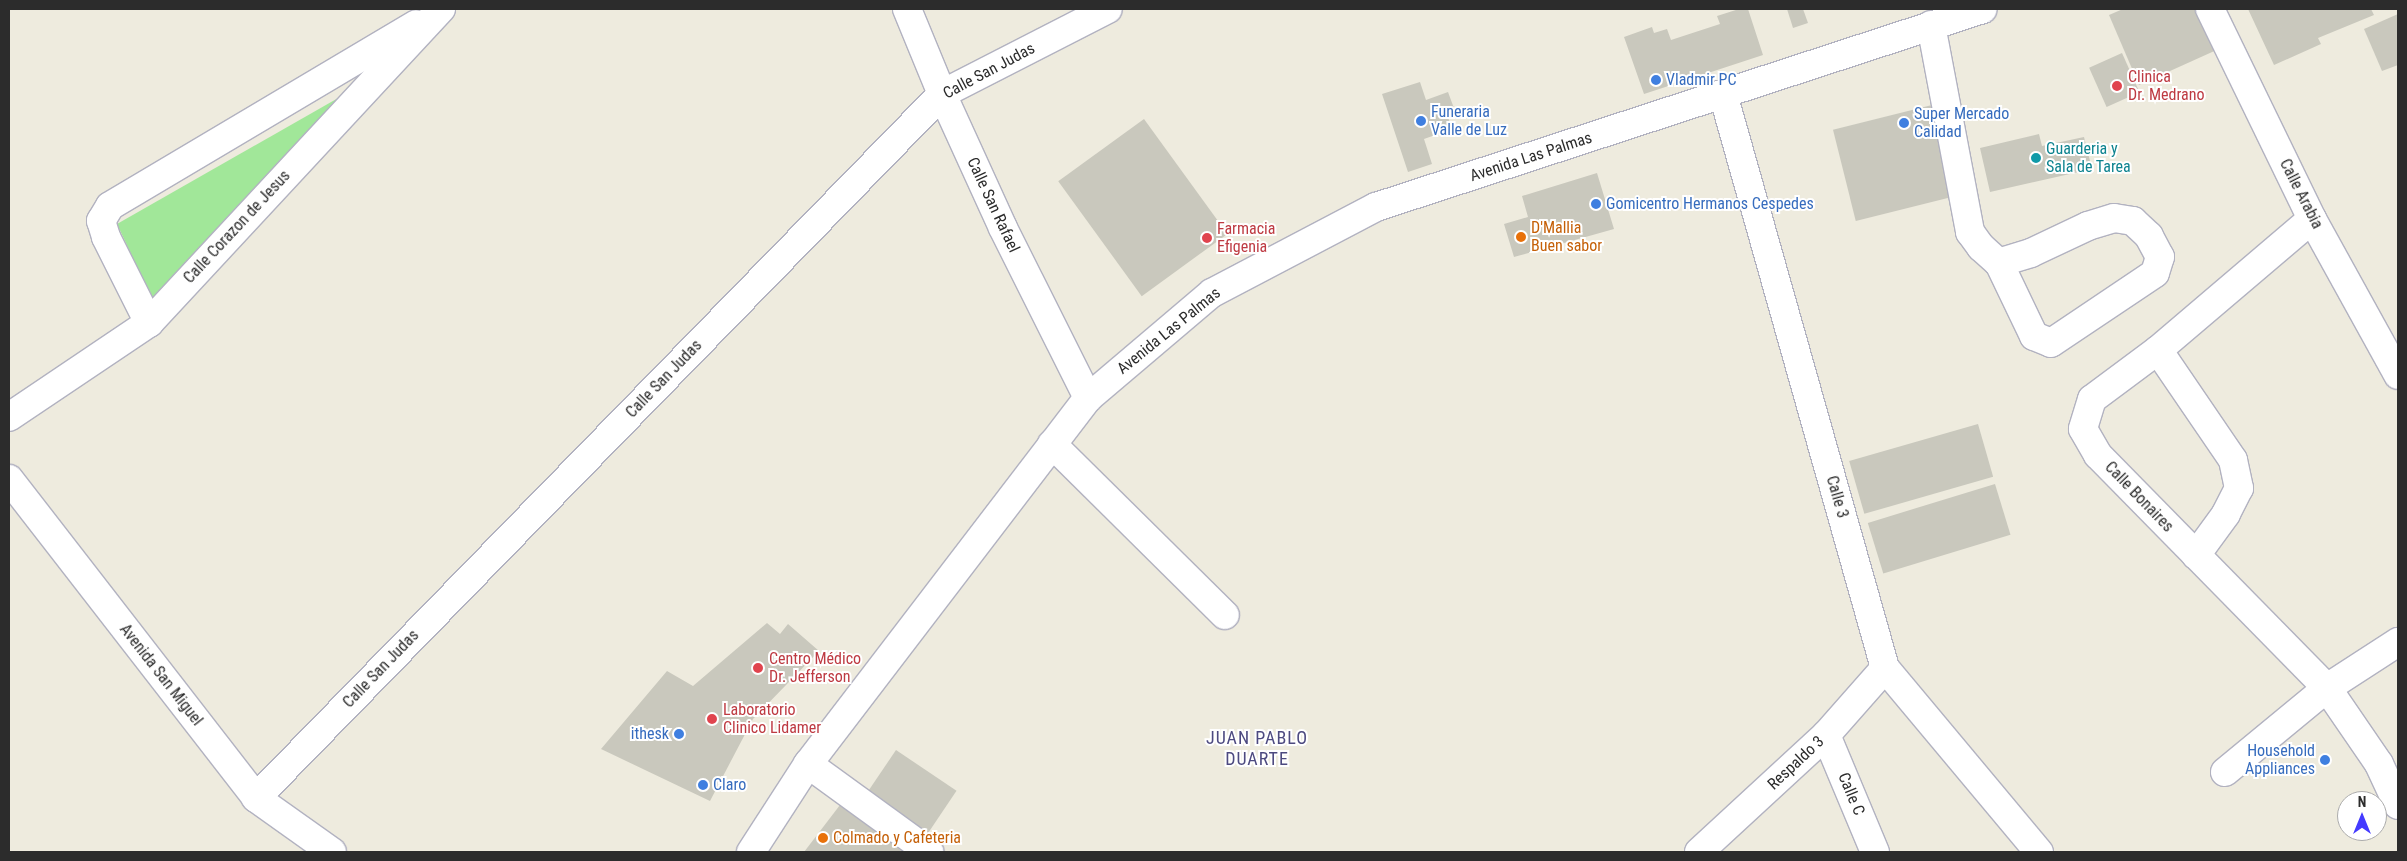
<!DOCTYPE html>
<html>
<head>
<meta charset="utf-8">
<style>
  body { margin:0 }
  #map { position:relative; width:2407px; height:861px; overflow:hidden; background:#eeebde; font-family:"Roboto Condensed",sans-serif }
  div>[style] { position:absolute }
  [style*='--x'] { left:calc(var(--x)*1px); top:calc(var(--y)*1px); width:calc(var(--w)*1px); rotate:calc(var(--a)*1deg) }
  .green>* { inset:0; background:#a1e799 }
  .building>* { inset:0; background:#c9c8bd; transform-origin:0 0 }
  .roads { filter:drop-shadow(1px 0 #b2b2c0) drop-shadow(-1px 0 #b2b2c0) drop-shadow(0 1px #b2b2c0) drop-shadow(0 -1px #b2b2c0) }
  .minor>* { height:28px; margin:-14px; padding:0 14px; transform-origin:14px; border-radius:14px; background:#fff }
  .dots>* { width:14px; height:14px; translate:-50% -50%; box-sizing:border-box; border:2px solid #fff; border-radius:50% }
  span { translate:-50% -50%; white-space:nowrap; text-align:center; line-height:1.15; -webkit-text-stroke:4px #fff; paint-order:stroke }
  .street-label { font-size:16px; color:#2c2c2c }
  .health-label { font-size:16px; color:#be3a42 }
  .left { translate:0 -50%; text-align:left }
  .shop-label { font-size:16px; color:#366cbe }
  .right { translate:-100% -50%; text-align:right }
  .culture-label { font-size:16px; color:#0d838f }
  .food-label { font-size:16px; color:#c56008 }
  .neighbourhood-label { font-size:18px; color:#4d4a80; letter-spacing:1px }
  .frame { position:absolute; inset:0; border:10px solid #2c2c2c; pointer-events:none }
  .north { position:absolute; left:2337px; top:791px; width:50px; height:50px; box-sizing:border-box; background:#fff; border:1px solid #ababab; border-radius:50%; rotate:0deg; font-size:14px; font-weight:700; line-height:20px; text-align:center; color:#2c2c2c }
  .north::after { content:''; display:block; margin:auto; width:18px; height:22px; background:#443bff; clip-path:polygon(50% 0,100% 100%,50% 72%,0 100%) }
</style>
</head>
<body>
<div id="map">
  <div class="green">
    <i style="clip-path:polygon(382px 73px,153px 301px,117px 224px)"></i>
  </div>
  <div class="building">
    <i style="clip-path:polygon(1739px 9px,1748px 9px,1763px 55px,1644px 94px,1624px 37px,1652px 27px,1654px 33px,1667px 29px,1671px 40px,1720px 24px,1717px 16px)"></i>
    <i style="clip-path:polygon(1787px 9px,1803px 9px,1808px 23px,1793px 28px)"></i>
    <i style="clip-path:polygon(2123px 9px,2203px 9px,2221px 48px,2139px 85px,2109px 15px)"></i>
    <i style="clip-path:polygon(2248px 9px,2371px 9px,2374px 15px,2318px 38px,2321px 44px,2274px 65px)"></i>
    <i style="clip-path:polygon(2398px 14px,2398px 65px,2382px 71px,2364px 29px)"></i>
    <i style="left:2122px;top:53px;width:43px;height:36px;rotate:66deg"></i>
    <i style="clip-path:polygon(1420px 82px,1426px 100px,1448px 92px,1455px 111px,1447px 114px,1452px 129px,1424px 139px,1432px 164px,1408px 172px,1382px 94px)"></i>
    <i style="left:1932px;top:105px;width:94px;height:102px;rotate:76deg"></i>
    <i style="left:1144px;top:119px;width:142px;height:106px;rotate:54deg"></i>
    <i style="clip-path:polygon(2039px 134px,2042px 146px,2084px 137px,2092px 169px,1990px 192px,1980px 148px)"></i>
    <i style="clip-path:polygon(1597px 173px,1614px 229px,1514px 257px,1504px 224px,1528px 217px,1522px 196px)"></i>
    <i style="left:1978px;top:424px;width:55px;height:134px;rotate:74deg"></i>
    <i style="left:1995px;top:484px;width:53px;height:133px;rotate:73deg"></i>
    <i style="clip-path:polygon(767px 623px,780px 634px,788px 624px,819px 651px,753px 719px,710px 801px,601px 749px,667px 671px,693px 686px)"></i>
    <i style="left:896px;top:750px;width:73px;height:52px;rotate:34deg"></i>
    <i style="clip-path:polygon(840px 805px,903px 852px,804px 852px)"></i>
  </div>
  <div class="roads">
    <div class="minor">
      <i style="--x:907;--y:9;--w:92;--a:67.6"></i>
      <i style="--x:942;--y:94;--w:147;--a:65.5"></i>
      <i style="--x:1003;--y:228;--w:190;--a:63.4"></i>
      <i style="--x:2210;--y:9;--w:233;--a:64.1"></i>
      <i style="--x:2312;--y:219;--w:178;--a:61.1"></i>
      <i style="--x:1931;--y:25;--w:211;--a:79.3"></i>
      <i style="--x:1970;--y:232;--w:19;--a:54"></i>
      <i style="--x:1981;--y:247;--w:24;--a:42"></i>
      <i style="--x:1999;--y:263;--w:81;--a:64.4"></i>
      <i style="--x:2034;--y:336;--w:18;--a:22"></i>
      <i style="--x:2051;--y:343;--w:125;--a:-33.9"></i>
      <i style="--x:2155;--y:273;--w:17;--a:-73"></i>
      <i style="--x:2160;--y:257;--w:24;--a:-118"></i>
      <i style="--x:2149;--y:236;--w:22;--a:-137"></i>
      <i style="--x:2133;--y:221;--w:19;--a:-171"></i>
      <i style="--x:2114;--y:218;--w:27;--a:163"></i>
      <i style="--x:2088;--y:226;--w:63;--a:154.7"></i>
      <i style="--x:2031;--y:253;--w:34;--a:163"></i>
      <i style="--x:1723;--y:94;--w:596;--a:74.24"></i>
      <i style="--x:1885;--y:668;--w:240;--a:50.1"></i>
      <i style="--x:2312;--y:219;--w:202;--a:139.6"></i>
      <i style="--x:2158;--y:350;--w:82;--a:143.4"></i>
      <i style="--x:2092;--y:399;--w:31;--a:107"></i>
      <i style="--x:2083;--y:429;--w:30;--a:60"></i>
      <i style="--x:2098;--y:455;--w:327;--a:45.5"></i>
      <i style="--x:2327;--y:688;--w:92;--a:55.6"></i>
      <i style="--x:2379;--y:764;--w:45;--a:65.1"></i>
      <i style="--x:149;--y:323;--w:96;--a:-116.6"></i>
      <i style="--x:106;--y:237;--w:17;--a:-107"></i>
      <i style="--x:101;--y:221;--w:17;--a:-59"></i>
      <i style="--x:110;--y:206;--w:356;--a:-30.7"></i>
      <i style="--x:2158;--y:350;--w:133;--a:55.7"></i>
      <i style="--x:2233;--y:460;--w:29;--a:78"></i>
      <i style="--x:2239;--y:488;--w:29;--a:117"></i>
      <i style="--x:2226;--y:514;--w:51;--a:126.2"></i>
      <i style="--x:9;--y:417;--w:169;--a:-33.9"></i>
      <i style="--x:149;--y:323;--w:429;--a:-47.1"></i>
      <i style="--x:1052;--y:444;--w:243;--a:44.7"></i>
      <i style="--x:9;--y:479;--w:403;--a:52.2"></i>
      <i style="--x:256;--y:798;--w:93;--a:35.4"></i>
      <i style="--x:1826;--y:735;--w:127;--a:67.3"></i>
      <i style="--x:808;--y:764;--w:150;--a:36"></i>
      <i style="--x:2225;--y:772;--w:132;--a:-39.5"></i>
      <i style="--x:2327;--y:688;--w:85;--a:-32.9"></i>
      <i style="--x:256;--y:798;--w:983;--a:-45.74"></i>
      <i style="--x:942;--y:94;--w:186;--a:-27.1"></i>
      <i style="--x:751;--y:852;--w:105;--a:-57.1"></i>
      <i style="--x:808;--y:764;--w:461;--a:-52.6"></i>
      <i style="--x:1088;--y:398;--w:162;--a:-40.3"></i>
      <i style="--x:1212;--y:293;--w:185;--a:-27.7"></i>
      <i style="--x:1376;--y:207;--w:638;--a:-18.07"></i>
      <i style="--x:1699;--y:852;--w:173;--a:-42.7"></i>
      <i style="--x:1826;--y:735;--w:89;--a:-48.6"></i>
    </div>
  </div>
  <div class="dots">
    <i style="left:1656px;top:80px;background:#3f7fe0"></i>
    <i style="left:2117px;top:86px;background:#e0444e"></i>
    <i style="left:1421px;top:121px;background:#3f7fe0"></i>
    <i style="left:1904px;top:123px;background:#3f7fe0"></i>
    <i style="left:2036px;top:158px;background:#0f9aa8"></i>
    <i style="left:1596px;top:204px;background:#3f7fe0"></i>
    <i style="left:1521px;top:237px;background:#e8710a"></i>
    <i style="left:1207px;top:238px;background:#e0444e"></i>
    <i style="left:758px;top:668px;background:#e0444e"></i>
    <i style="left:712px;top:719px;background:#e0444e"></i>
    <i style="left:679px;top:734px;background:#3f7fe0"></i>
    <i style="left:2325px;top:760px;background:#3f7fe0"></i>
    <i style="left:703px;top:785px;background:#3f7fe0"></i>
    <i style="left:823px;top:838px;background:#e8710a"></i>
  </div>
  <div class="street-label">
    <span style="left:989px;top:71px;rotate:-28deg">Calle San Judas</span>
    <span style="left:1531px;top:157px;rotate:-18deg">Avenida Las Palmas</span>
    <span style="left:2301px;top:194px;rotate:63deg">Calle Arabia</span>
    <span style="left:993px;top:205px;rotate:65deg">Calle San Rafael</span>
    <span style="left:237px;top:227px;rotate:-47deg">Calle Corazon de Jesus</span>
    <span style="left:1169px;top:331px;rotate:-39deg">Avenida Las Palmas</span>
    <span style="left:664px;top:379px;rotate:-46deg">Calle San Judas</span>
    <span style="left:1837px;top:497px;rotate:74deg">Calle 3</span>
    <span style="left:2139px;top:497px;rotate:46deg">Calle Bonaires</span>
    <span style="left:381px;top:669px;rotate:-46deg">Calle San Judas</span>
    <span style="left:161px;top:675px;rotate:52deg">Avenida San Miguel</span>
    <span style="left:1796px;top:763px;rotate:-43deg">Respaldo 3</span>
    <span style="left:1851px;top:794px;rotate:67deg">Calle C</span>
  </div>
  <div class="health-label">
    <span class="left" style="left:2128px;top:86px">Clinica<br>Dr. Medrano</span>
    <span class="left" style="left:1217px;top:238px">Farmacia<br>Efigenia</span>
    <span class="left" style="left:769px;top:668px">Centro Médico<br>Dr. Jefferson</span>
    <span class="left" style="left:723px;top:719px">Laboratorio<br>Clinico Lidamer</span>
  </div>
  <div class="shop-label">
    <span class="left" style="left:1666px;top:80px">Vladmir PC</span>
    <span class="left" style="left:1431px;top:121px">Funeraria<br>Valle de Luz</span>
    <span class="left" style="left:1914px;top:123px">Super Mercado<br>Calidad</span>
    <span class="left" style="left:1606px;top:204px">Gomicentro Hermanos Cespedes</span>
    <span class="right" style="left:669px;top:734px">ithesk</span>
    <span class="right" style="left:2315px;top:760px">Household<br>Appliances</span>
    <span class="left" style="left:713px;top:785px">Claro</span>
  </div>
  <div class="culture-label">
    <span class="left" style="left:2046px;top:158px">Guarderia y<br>Sala de Tarea</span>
  </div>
  <div class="food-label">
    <span class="left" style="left:1531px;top:237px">D'Mallia<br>Buen sabor</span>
    <span class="left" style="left:833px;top:838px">Colmado y Cafeteria</span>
  </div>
  <div class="neighbourhood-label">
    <span style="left:1257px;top:749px">JUAN PABLO<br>DUARTE</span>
  </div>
  <div class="frame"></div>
  <div class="north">N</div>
</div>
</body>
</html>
